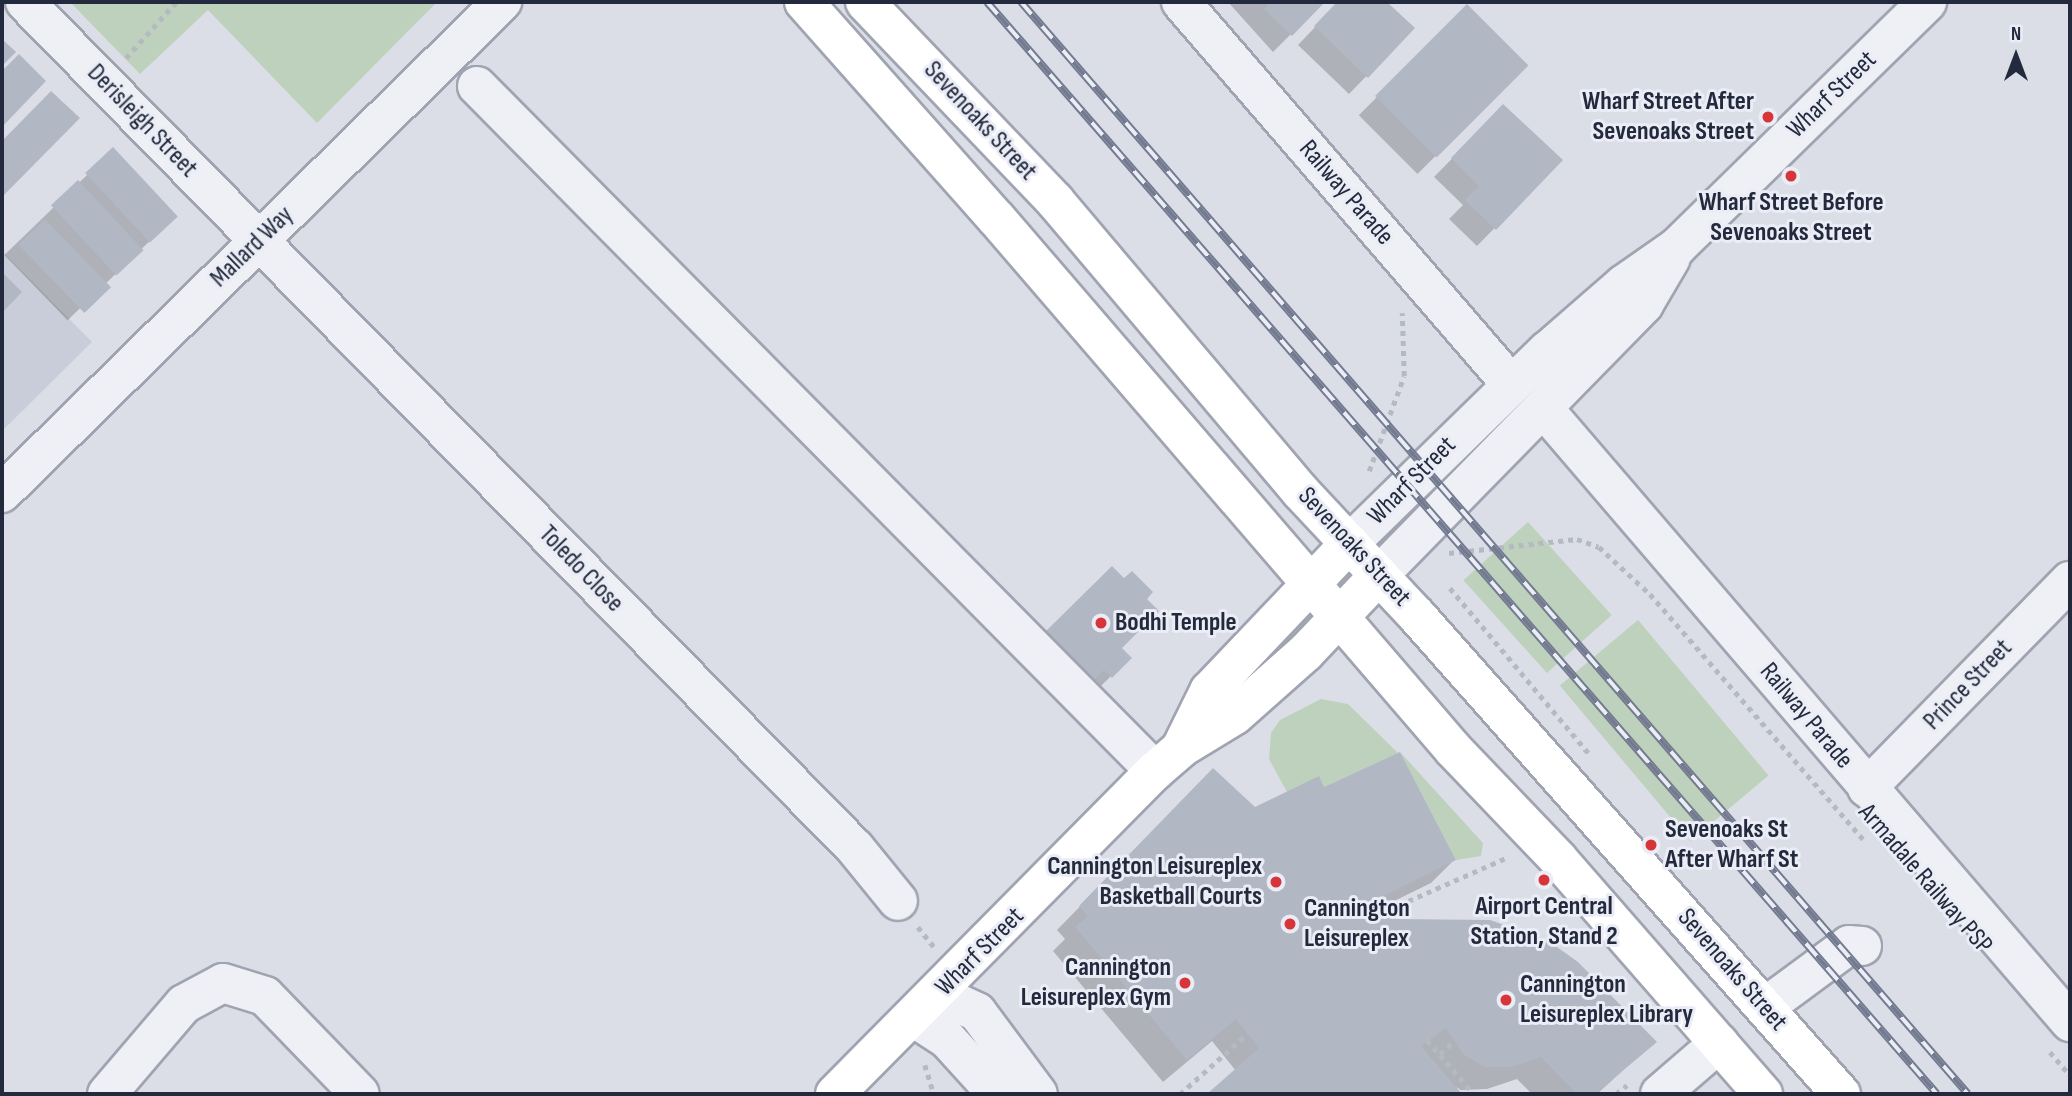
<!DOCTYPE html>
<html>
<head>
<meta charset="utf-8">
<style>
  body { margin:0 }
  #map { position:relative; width:2072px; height:1096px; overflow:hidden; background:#dbdee7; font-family:"Sofia Sans Condensed",sans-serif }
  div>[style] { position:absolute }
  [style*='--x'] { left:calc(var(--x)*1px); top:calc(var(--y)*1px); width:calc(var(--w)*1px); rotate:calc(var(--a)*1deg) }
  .built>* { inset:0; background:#c9cdd9 }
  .green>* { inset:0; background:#bed1bc; transform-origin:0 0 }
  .shadow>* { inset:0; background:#0003; transform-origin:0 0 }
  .building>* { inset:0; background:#b2b7c4; transform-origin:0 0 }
  .path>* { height:4.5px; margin-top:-2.25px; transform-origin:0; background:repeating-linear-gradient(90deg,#b5b9c2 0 5px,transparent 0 10px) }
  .roads { filter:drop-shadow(2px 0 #a0a4b1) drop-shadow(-2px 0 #a0a4b1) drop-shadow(0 2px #a0a4b1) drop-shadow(0 -2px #a0a4b1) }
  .minor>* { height:38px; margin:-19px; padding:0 19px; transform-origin:19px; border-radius:19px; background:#eef0f5 }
  .major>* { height:38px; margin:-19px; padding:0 19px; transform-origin:19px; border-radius:19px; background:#fff }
  .rail>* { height:8px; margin-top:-4px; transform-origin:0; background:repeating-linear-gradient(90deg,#eaedf5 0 16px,#747b91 0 32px); box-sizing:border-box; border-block:2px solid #747b91 }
  .dots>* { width:19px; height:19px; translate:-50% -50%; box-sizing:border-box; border:4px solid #eaedf5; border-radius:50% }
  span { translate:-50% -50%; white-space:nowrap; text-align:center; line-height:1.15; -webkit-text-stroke:6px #eaedf5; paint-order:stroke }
  .street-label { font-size:26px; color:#242a3e }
  .poi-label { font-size:26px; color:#242a3e; font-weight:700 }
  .right { translate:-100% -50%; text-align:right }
  .left { translate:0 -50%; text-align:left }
  .frame { position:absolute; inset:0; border:4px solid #242a3e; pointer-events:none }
  .north { position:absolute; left:1981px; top:21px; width:70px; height:70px; -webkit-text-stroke:5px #eaedf5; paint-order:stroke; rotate:0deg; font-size:19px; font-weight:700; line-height:28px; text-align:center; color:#242a3e }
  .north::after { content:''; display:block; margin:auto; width:24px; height:32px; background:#242a3e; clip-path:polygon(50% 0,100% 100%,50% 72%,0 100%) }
</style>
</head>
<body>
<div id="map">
  <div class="built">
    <i style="clip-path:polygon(2px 251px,92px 342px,2px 431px)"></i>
  </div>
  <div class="green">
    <i style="clip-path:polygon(70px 2px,437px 2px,317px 123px,208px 10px,140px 74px)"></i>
    <i style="left:1528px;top:522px;width:125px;height:87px;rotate:48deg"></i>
    <i style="left:1638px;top:620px;width:203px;height:102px;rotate:50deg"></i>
    <i style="clip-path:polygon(1321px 699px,1348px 704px,1398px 753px,1324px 787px,1287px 792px,1269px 759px,1271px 733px,1280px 720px)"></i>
    <i style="clip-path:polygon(1400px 752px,1483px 843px,1481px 856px,1456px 860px)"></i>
  </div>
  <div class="shadow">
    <i style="clip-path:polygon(1228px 2px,1323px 2px,1273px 52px)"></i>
    <i style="clip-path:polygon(1339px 2px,1385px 2px,1413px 28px,1349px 94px,1298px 45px)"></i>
    <i style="left:1467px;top:7px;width:83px;height:153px;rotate:45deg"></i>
    <i style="clip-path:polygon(1486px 124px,1561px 160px,1477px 246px,1449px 219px,1463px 205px,1434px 177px)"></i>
    <i style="left:113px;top:150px;width:91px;height:151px;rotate:46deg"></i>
    <i style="clip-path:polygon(1144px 599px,1119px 648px,1129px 658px,1087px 700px,1080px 692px)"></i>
    <i style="clip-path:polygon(1323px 790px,1454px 860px,1431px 883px,1386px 905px,1395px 921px,1654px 1042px,1597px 1094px,1532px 1094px,1517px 1079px,1487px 1089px,1461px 1090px,1452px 1085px,1460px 1094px,1210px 1094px,1236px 1071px,1212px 1041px,1163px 1082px,1053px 951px,1065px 939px,1057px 930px,1190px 794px,1255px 809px)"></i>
  </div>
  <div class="building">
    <i style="clip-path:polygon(1265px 2px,1325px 2px,1292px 36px,1264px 9px,1268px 5px)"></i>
    <i style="clip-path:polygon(1337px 2px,1387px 2px,1415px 28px,1368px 78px,1314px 26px)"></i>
    <i style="left:1467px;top:4px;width:87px;height:130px;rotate:45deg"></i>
    <i style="clip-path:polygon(2px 39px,16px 52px,2px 66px)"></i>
    <i style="clip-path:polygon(19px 54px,46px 81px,2px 127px,2px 71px)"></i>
    <i style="clip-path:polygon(51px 91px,80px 118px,2px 197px,2px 141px)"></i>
    <i style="clip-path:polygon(1503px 104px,1563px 160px,1496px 230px,1465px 200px,1479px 186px,1451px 158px)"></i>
    <i style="left:113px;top:147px;width:95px;height:38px;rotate:47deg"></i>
    <i style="left:78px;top:180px;width:96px;height:37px;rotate:47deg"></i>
    <i style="left:45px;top:219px;width:95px;height:37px;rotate:46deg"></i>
    <i style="clip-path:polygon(2px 272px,22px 292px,2px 313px)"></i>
    <i style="clip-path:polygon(1112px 566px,1124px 578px,1132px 571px,1153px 592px,1147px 599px,1159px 611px,1122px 648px,1132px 658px,1112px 678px,1104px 670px,1091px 683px,1042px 635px)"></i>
    <i style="clip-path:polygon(1400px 752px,1456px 860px,1384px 896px,1396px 919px,1490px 920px,1547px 940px,1578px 962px,1657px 1042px,1595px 1094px,1577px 1094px,1541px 1057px,1512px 1067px,1485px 1067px,1464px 1055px,1446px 1028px,1421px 1046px,1462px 1094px,1207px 1094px,1259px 1048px,1236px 1019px,1187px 1060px,1075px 927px,1088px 916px,1079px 906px,1213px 768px,1255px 807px,1319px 776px,1324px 787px)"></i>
  </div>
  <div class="path">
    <i style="--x:126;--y:58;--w:75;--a:-48.2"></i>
    <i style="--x:1369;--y:471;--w:101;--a:-69.8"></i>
    <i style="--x:1404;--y:376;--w:63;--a:-91.8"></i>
    <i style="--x:1449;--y:553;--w:129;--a:-6.2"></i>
    <i style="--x:1577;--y:539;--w:23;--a:20"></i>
    <i style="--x:1599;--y:547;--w:69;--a:42.7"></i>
    <i style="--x:1650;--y:594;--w:326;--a:49"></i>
    <i style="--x:1450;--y:588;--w:218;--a:50"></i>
    <i style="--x:1390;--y:909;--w:129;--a:-23.8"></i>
    <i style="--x:918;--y:927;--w:26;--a:51"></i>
    <i style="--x:1427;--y:1040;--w:72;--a:49"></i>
    <i style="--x:2050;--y:1052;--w:30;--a:49"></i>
    <i style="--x:1440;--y:1054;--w:19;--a:-43"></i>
    <i style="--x:925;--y:1065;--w:30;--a:73"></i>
    <i style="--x:1180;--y:1094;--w:90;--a:-41.8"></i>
    <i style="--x:1616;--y:1094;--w:14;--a:-39"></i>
  </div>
  <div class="roads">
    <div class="minor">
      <i style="--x:25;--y:2;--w:1185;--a:45.55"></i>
      <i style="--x:855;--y:848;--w:68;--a:50.9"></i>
      <i style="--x:1181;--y:2;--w:505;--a:49.18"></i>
      <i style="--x:477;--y:86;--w:964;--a:45.29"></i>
      <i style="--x:1544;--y:409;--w:808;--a:49.37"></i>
      <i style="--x:2;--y:493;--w:701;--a:-44.48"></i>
      <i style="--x:1350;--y:543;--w:275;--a:-44.3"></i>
      <i style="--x:1547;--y:351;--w:102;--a:-41"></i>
      <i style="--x:1624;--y:284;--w:65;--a:-34.9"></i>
      <i style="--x:1677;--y:247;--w:350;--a:-44.4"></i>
      <i style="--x:1379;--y:575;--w:379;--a:-45.6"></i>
      <i style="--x:1644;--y:304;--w:53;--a:-59.6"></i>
      <i style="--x:1867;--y:788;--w:290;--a:-45.6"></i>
      <i style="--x:938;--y:994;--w:43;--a:24.8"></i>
      <i style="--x:977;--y:1012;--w:102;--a:53.4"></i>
      <i style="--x:1765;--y:1007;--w:104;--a:-36.4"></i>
      <i style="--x:1849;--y:945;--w:13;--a:4"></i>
      <i style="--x:913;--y:1017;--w:40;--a:32.9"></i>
      <i style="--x:947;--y:1039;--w:74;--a:47.7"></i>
      <i style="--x:107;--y:1094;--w:118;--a:-49.5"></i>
      <i style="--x:184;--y:1004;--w:44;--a:-28.3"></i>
      <i style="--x:223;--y:983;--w:44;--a:17.2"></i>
      <i style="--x:265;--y:996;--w:136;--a:45.9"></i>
      <i style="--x:1660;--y:1094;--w:78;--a:-40.8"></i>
    </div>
    <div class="major">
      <i style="--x:804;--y:2;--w:289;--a:48.4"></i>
      <i style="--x:996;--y:218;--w:701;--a:49.28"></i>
      <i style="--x:1453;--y:749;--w:152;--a:46.3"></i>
      <i style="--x:1558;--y:859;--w:312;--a:48.9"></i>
      <i style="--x:865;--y:2;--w:275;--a:46.3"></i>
      <i style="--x:1055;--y:201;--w:380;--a:49.8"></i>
      <i style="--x:1300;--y:491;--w:171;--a:46.9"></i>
      <i style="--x:1417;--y:616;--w:639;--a:48.43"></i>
      <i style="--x:1181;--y:748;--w:64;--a:-63.8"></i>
      <i style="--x:1209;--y:691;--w:204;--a:-46.4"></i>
      <i style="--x:835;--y:1094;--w:455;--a:-45.3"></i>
      <i style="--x:1155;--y:771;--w:35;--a:-41"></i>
      <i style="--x:1181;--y:748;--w:63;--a:-31.4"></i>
      <i style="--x:1235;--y:715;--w:95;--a:-41.6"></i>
      <i style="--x:1306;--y:652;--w:106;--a:-46.5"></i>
    </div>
  </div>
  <div class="rail">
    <i style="--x:987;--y:2;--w:1447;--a:48.98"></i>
    <i style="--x:1021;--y:2;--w:1445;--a:49.07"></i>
  </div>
  <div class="dots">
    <i style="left:1768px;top:117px;background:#d73539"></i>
    <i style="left:1791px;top:176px;background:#d73539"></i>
    <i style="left:1101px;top:623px;background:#d73539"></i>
    <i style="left:1651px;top:845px;background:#d73539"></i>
    <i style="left:1544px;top:880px;background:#d73539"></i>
    <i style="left:1276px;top:882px;background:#d73539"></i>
    <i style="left:1290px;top:924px;background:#d73539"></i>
    <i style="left:1185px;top:983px;background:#d73539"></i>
    <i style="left:1506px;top:1000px;background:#d73539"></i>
  </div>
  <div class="street-label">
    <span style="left:1832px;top:95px;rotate:-44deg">Wharf Street</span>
    <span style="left:142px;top:121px;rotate:46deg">Derisleigh Street</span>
    <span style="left:980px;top:121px;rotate:47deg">Sevenoaks Street</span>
    <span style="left:1346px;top:193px;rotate:49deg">Railway Parade</span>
    <span style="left:252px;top:247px;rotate:-44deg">Mallard Way</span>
    <span style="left:1412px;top:481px;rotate:-45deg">Wharf Street</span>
    <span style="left:1354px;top:547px;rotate:47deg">Sevenoaks Street</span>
    <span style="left:581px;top:569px;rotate:46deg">Toledo Close</span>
    <span style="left:1968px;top:685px;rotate:-46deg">Prince Street</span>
    <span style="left:1806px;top:716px;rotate:50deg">Railway Parade</span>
    <span style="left:1925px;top:879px;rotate:49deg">Armadale Railway PSP</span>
    <span style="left:980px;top:952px;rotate:-45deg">Wharf Street</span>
    <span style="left:1732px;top:970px;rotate:49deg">Sevenoaks Street</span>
  </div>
  <div class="poi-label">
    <span class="right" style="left:1754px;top:117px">Wharf Street After<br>Sevenoaks Street</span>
    <span style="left:1791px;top:218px">Wharf Street Before<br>Sevenoaks Street</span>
    <span class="left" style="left:1115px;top:623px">Bodhi Temple</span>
    <span class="left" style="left:1665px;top:845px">Sevenoaks St<br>After Wharf St</span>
    <span class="right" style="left:1262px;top:882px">Cannington Leisureplex<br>Basketball Courts</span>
    <span style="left:1544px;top:922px">Airport Central<br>Station, Stand 2</span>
    <span class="left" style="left:1304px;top:924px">Cannington<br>Leisureplex</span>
    <span class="right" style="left:1171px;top:983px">Cannington<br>Leisureplex Gym</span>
    <span class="left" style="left:1520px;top:1000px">Cannington<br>Leisureplex Library</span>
  </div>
  <div class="frame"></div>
  <div class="north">N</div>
</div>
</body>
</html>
